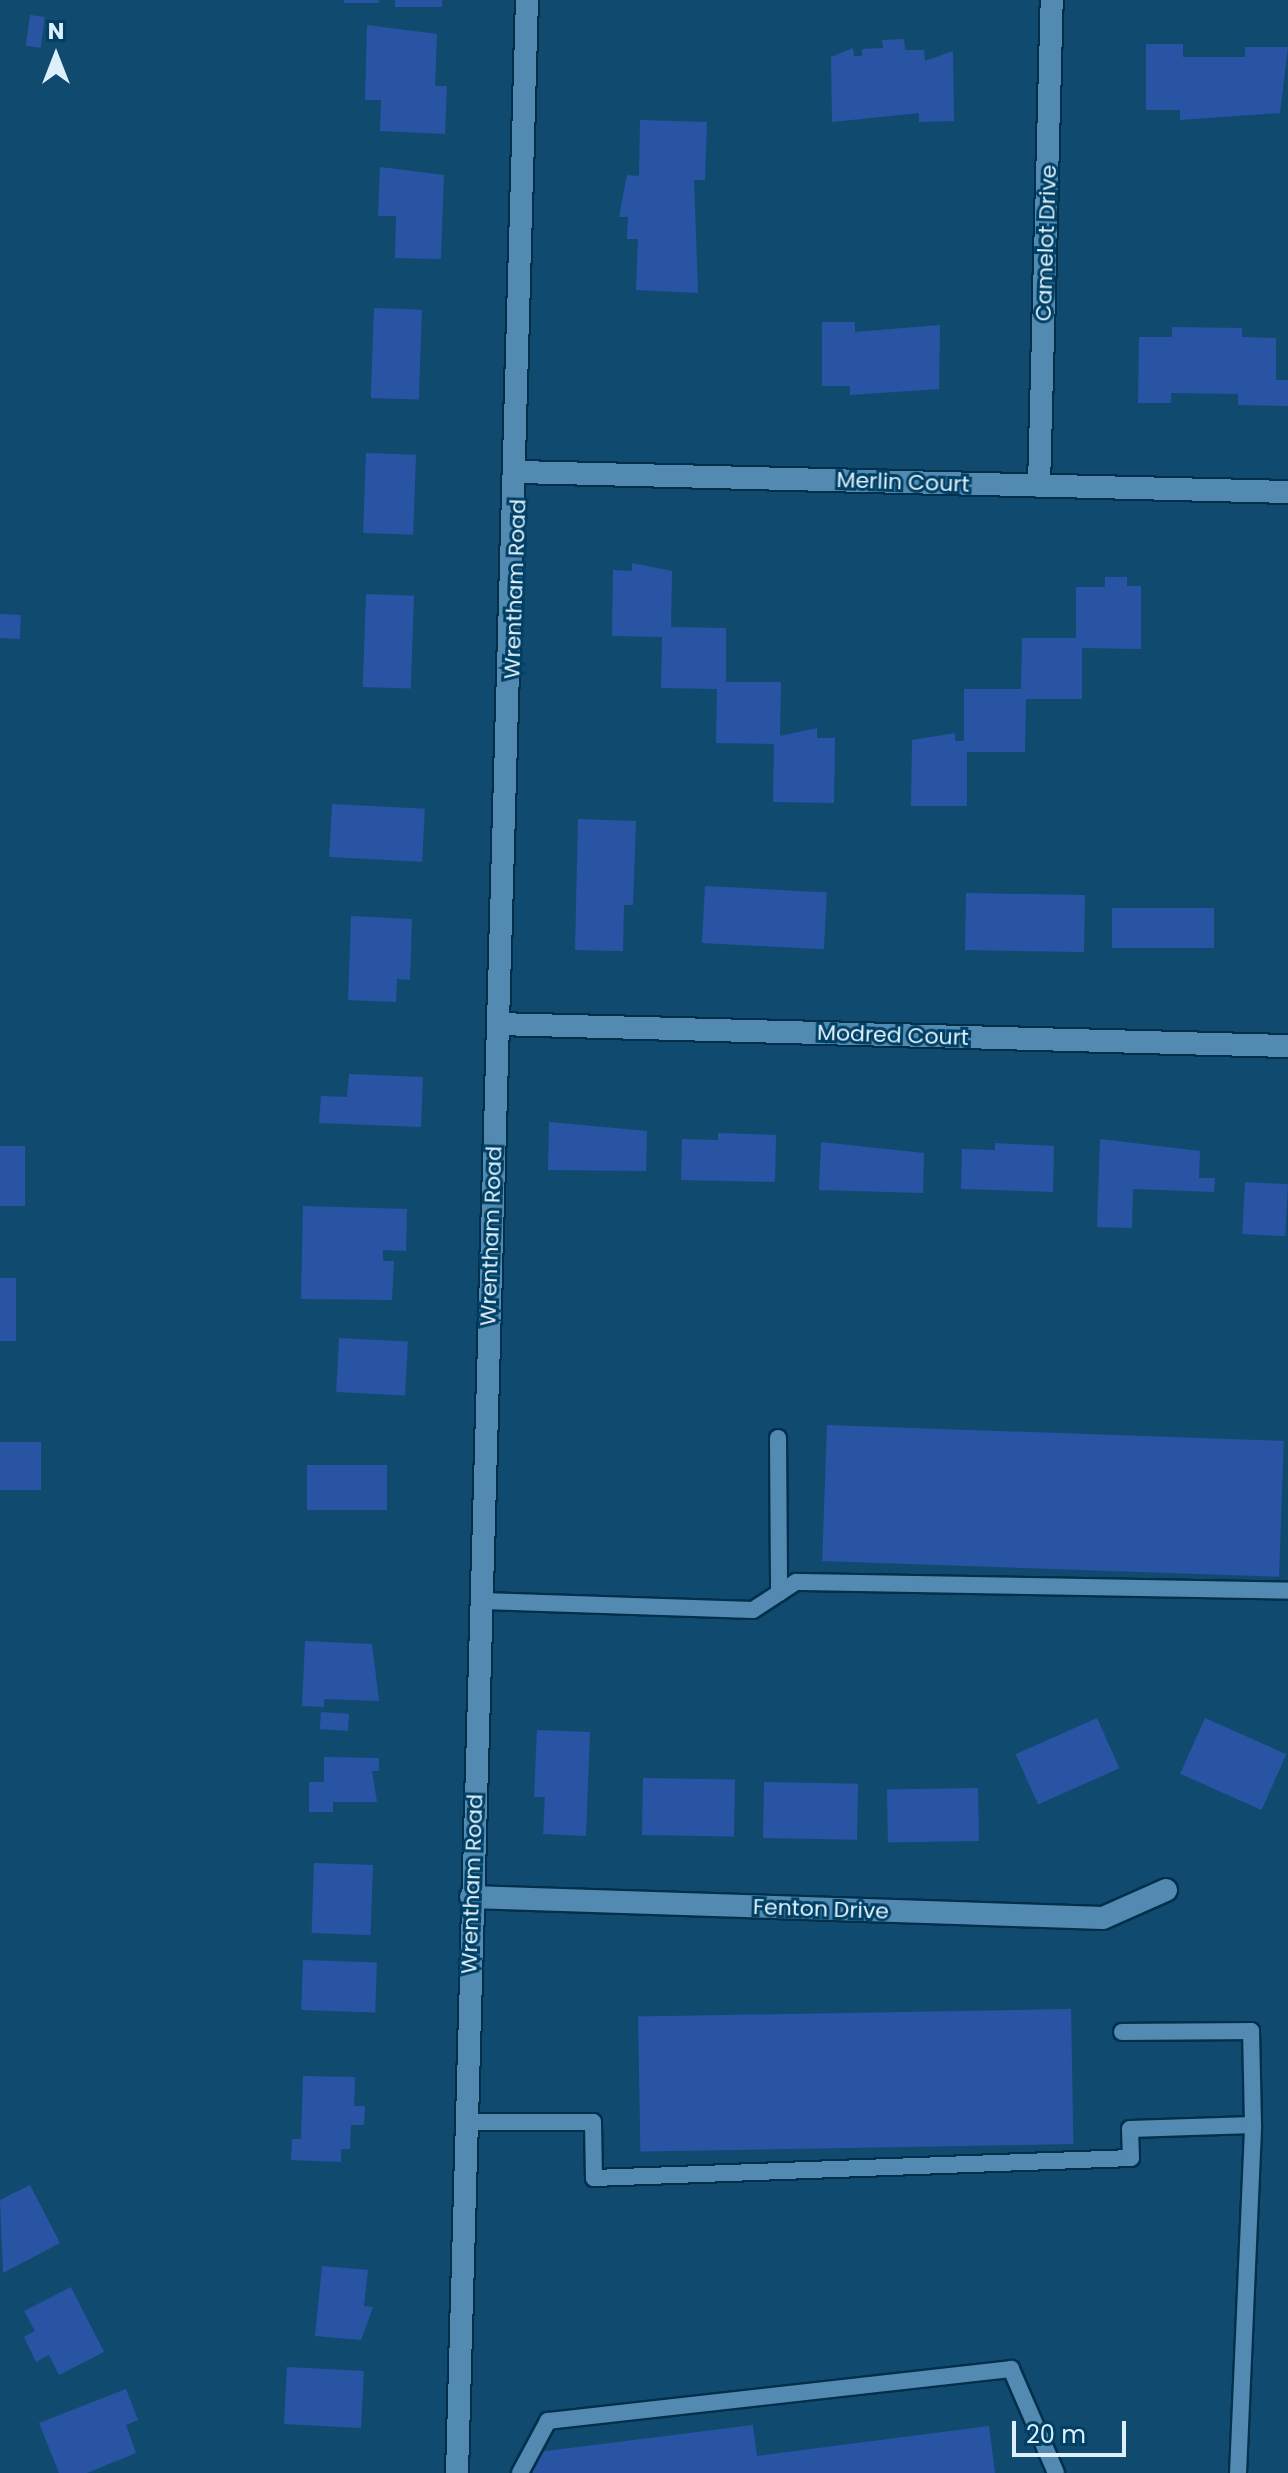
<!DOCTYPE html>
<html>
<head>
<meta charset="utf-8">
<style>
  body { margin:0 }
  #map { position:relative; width:1288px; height:2473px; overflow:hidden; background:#104b6f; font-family:Poppins,sans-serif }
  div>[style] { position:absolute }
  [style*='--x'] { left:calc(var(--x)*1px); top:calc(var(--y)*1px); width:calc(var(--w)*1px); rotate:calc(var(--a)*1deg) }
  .building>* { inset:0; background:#2954a3; transform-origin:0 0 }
  .roads { filter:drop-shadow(2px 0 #02304b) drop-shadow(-2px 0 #02304b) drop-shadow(0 2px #02304b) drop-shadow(0 -2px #02304b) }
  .service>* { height:16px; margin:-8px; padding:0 8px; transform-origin:8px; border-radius:8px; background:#538ab2 }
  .minor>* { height:22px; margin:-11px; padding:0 11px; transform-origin:11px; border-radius:11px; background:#538ab2 }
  span { translate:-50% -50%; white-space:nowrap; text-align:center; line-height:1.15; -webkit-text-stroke:6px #004064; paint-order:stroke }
  .street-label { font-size:22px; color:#deeffc }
  .north { position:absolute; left:16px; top:16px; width:80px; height:80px; -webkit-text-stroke:6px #004064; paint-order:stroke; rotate:0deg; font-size:22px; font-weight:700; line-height:32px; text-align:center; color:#deeffc }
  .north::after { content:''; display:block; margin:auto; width:28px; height:36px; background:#deeffc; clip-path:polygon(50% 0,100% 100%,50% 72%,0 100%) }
  .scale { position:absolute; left:1012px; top:2421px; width:114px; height:36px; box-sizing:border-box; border:4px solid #deeffc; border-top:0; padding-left:10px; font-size:24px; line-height:28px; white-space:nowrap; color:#deeffc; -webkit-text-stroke:6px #004064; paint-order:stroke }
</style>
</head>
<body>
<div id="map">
  <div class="building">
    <i style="left:344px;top:0;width:35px;height:3px"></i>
    <i style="left:395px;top:0;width:47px;height:7px"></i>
    <i style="left:30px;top:15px;width:15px;height:31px;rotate:8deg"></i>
    <i style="clip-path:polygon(367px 25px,437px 34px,435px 86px,447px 86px,445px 134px,380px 131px,381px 100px,365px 100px)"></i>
    <i style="clip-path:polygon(904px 39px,905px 50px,924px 50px,925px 61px,953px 51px,954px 121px,919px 122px,919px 113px,832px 122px,831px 57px,853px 48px,854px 56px,862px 56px,862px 49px,883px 48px,882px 40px)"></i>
    <i style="clip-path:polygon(1146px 44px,1183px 44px,1183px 57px,1245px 57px,1245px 47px,1288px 47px,1280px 113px,1180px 120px,1180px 110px,1146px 110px)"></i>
    <i style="clip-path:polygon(640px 120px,707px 122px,705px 180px,694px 180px,698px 293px,636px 290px,638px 239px,627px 239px,628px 217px,619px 217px,627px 175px,639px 176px)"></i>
    <i style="clip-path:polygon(380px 167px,444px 175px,441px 259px,395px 258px,396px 216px,378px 216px)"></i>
    <i style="left:374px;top:308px;width:48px;height:90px;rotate:2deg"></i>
    <i style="clip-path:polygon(822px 322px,855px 322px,855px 332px,940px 325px,939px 389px,850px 395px,850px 386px,822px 386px)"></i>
    <i style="clip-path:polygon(1172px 327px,1242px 328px,1242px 337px,1276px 338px,1276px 380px,1288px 380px,1288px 406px,1238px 405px,1238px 394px,1171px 393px,1171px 403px,1138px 403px,1139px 337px,1172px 337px)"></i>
    <i style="left:366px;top:453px;width:50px;height:80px;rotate:2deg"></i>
    <i style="clip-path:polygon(632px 563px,672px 571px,671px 627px,726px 628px,726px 682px,781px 682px,780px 736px,817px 728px,817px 738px,835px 738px,834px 803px,773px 802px,774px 744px,716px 743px,717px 689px,661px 688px,662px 637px,612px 636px,613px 570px,632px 571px)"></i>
    <i style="clip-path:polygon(1105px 577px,1127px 577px,1127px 586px,1141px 586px,1141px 649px,1082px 648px,1082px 699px,1026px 699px,1025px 752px,967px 752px,967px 806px,911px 806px,912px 740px,955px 733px,955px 741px,964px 741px,964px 689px,1021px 689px,1022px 638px,1076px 638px,1076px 587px,1105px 587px)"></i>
    <i style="left:366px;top:594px;width:48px;height:93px;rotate:2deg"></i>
    <i style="left:0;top:614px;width:21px;height:24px;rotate:3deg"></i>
    <i style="left:332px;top:804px;width:93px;height:53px;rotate:3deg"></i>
    <i style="clip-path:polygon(578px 819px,636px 821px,633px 905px,624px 905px,623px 951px,575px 950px)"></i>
    <i style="left:705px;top:886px;width:122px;height:57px;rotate:3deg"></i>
    <i style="left:966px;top:893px;width:119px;height:57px;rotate:1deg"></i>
    <i style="left:1214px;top:908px;width:40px;height:102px;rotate:90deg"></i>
    <i style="clip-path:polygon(351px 916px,412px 919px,410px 980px,397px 979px,396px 1002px,348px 1000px)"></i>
    <i style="clip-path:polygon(349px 1074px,423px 1077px,421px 1127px,319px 1123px,321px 1096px,347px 1097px)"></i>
    <i style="clip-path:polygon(549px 1122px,647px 1131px,646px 1171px,548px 1170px)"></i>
    <i style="clip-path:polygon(718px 1133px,776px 1135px,775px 1182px,681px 1180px,682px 1139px,718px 1140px)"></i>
    <i style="clip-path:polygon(1100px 1139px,1200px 1151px,1199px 1178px,1215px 1178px,1214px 1192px,1133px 1189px,1132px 1228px,1097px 1227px)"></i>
    <i style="clip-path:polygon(821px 1142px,924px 1153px,923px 1193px,819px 1190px)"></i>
    <i style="clip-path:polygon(995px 1143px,1054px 1146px,1053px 1192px,961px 1189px,962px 1149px,995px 1150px)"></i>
    <i style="left:0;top:1146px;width:25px;height:60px"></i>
    <i style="left:1245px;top:1182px;width:43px;height:52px;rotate:3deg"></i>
    <i style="clip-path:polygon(303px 1206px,407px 1209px,406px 1251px,383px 1250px,383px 1261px,394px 1261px,392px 1300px,301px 1299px)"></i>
    <i style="left:0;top:1278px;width:16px;height:63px"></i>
    <i style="left:339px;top:1338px;width:69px;height:54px;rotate:3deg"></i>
    <i style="left:827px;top:1425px;width:457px;height:136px;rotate:2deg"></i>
    <i style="left:0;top:1442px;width:41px;height:48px"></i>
    <i style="left:307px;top:1465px;width:80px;height:45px"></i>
    <i style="clip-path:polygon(305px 1641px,372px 1644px,379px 1701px,324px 1699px,324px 1707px,302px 1706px)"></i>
    <i style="left:321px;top:1712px;width:28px;height:17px;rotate:4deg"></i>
    <i style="left:1097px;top:1718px;width:55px;height:89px;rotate:66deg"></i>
    <i style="left:1205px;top:1718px;width:89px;height:61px;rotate:24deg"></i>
    <i style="clip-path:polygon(537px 1730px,590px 1732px,586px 1836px,543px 1834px,545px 1797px,534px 1797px)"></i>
    <i style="clip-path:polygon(324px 1757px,379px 1758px,379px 1771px,372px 1771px,377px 1802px,333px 1802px,333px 1812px,309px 1812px,309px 1782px,324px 1782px)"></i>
    <i style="left:643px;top:1778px;width:92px;height:57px;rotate:1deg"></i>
    <i style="left:764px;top:1782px;width:94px;height:56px;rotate:1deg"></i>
    <i style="left:978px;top:1788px;width:53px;height:91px;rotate:89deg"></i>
    <i style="left:314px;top:1863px;width:59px;height:70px;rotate:2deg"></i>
    <i style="left:303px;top:1960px;width:74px;height:50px;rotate:2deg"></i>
    <i style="left:1071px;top:2009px;width:135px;height:433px;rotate:89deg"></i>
    <i style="clip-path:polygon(303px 2076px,355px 2077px,354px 2106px,365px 2106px,364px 2125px,351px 2125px,350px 2149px,341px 2149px,341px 2162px,291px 2160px,292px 2139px,301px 2139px)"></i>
    <i style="clip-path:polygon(30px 2185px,60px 2243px,3px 2273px,0 2200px)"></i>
    <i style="clip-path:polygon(322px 2266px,368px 2270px,364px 2306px,373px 2307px,361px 2340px,315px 2336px)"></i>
    <i style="clip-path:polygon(71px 2287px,104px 2352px,59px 2375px,49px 2355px,36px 2362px,24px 2337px,35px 2331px,24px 2311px)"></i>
    <i style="left:287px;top:2367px;width:77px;height:57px;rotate:3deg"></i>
    <i style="clip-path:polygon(126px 2389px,138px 2420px,126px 2425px,136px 2453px,87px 2473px,59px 2473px,39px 2423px)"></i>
    <i style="clip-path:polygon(753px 2425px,757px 2456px,989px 2426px,995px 2473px,533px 2473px,530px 2453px)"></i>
  </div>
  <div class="roads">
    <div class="service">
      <i style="--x:778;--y:1438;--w:155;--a:89.6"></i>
      <i style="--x:483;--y:1601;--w:270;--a:1.9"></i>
      <i style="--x:753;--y:1610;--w:51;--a:-33.1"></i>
      <i style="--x:796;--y:1582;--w:492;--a:1"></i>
      <i style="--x:466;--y:2122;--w:127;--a:0"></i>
      <i style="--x:593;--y:2122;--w:56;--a:89"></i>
      <i style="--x:594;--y:2178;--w:537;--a:-2.13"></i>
      <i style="--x:1131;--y:2158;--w:29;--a:-92"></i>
      <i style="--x:1130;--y:2129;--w:123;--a:-1.9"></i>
      <i style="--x:1253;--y:2125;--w:94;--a:-91.2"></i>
      <i style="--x:1251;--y:2031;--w:129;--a:179.6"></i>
      <i style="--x:520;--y:2473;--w:59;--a:-61.7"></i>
      <i style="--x:548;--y:2421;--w:466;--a:-6.4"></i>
      <i style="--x:1011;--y:2369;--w:113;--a:66.6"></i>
      <i style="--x:1238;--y:2473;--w:348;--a:-87.5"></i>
    </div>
    <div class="minor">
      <i style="--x:519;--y:472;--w:769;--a:1.49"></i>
      <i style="--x:1039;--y:486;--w:486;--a:-88.5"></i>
      <i style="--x:498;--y:1024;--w:790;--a:1.6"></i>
      <i style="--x:471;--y:1897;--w:632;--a:1.9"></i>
      <i style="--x:1103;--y:1918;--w:69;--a:-24"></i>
      <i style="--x:457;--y:2473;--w:2474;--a:-88.38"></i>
    </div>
  </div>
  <div class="street-label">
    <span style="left:1046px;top:243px;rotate:-88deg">Camelot Drive</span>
    <span style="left:903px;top:482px;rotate:2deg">Merlin Court</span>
    <span style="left:515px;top:589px;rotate:-88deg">Wrentham Road</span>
    <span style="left:893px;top:1035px;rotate:2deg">Modred Court</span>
    <span style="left:491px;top:1236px;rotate:-88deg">Wrentham Road</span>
    <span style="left:472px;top:1884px;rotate:-88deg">Wrentham Road</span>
    <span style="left:821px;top:1909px;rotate:2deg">Fenton Drive</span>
  </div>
  <div class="north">N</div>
  <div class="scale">20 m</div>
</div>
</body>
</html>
